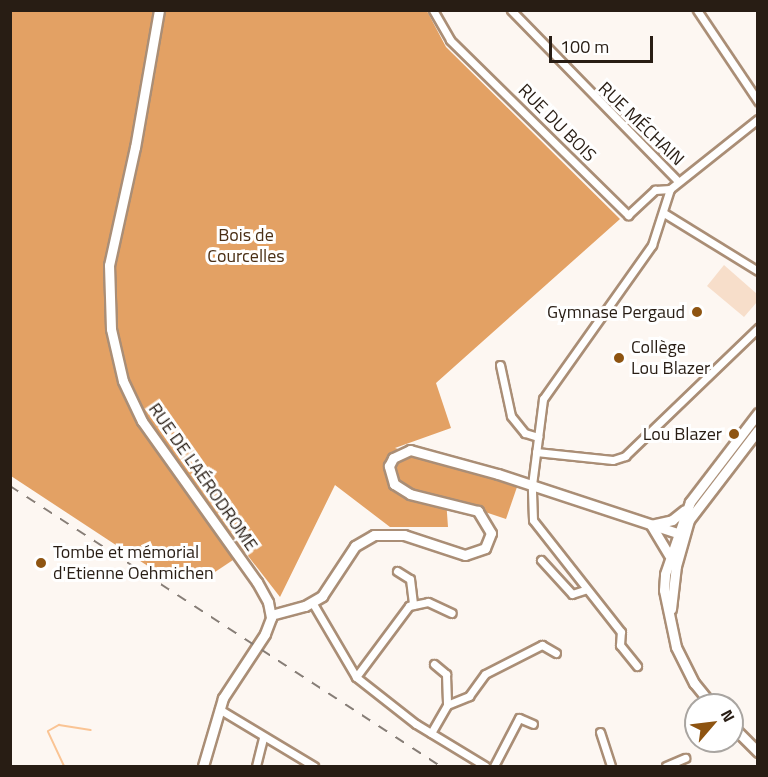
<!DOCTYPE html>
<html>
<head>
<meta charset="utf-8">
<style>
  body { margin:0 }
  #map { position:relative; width:768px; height:777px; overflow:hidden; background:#fdf7f2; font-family:"Titillium Web",sans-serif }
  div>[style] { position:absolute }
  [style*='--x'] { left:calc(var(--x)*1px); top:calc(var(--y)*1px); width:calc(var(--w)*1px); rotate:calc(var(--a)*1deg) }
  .green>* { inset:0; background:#f7deca }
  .forest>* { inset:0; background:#e3a164 }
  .stream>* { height:2px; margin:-1px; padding:0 1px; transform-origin:1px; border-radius:1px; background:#fac494 }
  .roads { filter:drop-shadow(2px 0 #aa8e76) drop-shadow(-2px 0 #aa8e76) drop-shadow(0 2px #aa8e76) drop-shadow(0 -2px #aa8e76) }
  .street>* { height:7px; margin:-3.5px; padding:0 3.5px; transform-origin:3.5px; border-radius:3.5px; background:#fff }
  .secondary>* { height:9px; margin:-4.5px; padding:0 4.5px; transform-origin:4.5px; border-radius:4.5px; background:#fff }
  .rail>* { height:2px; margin-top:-1px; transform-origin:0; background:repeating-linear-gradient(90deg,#867d76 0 10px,transparent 0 20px) }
  .dots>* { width:16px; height:16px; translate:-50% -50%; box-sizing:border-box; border:3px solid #fff; border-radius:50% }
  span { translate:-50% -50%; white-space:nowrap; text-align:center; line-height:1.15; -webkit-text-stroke:6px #fff; paint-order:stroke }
  .street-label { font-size:18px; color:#281d14 }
  .park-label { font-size:18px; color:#4a2f15 }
  .poi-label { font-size:18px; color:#281d14 }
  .right { translate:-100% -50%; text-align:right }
  .left { translate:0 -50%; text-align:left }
  .frame { position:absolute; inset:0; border:12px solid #281d14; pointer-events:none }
  .north { position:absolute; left:684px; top:693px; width:60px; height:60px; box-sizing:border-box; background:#fff; border:2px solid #a9a5a1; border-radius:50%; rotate:62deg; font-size:16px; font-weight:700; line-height:24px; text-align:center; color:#281d14 }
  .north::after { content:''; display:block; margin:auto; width:21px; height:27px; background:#8e5411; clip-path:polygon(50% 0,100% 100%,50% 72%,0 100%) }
  .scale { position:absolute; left:549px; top:36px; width:104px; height:27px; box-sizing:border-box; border:3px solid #281d14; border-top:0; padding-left:8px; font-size:18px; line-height:21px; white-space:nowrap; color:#281d14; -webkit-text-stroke:4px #fff; paint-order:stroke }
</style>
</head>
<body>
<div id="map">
  <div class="green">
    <i style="clip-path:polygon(724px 265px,757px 294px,757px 302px,744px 317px,707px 286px)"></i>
  </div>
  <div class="forest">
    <i style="clip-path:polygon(10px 11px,427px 11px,446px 47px,620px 219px,436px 383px,451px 428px,395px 448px,517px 487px,506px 519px,446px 499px,448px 527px,390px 527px,335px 485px,280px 597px,245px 552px,206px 578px,173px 567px,163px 576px,11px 476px)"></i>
  </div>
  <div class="stream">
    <i style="--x:64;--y:766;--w:38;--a:-115"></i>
    <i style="--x:48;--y:731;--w:13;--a:-29"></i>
    <i style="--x:59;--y:725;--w:32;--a:9"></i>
  </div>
  <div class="roads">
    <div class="street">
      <i style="--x:433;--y:10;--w:34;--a:60"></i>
      <i style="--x:450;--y:40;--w:250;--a:44.5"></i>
      <i style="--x:628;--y:215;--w:37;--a:-43"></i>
      <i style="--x:655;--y:190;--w:15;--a:-4"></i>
      <i style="--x:511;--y:10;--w:238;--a:45.7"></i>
      <i style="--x:697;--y:10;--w:110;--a:56.2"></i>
      <i style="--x:664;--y:213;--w:110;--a:31.7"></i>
      <i style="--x:500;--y:365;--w:52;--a:77.8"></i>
      <i style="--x:511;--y:416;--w:22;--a:51"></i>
      <i style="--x:525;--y:433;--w:14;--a:17"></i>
      <i style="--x:536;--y:452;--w:77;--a:5.9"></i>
      <i style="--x:613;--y:460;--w:13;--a:-18"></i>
      <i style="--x:625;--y:456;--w:185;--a:-43.9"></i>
      <i style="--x:541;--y:560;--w:46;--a:47.6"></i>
      <i style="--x:572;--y:594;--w:13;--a:-18"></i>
      <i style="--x:397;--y:571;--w:15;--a:32"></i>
      <i style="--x:410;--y:579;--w:26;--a:83"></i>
      <i style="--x:312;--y:602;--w:87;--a:59.6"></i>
      <i style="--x:356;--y:677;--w:76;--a:38.1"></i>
      <i style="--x:416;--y:724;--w:81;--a:31.3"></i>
      <i style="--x:434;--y:664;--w:16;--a:40"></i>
      <i style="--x:446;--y:674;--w:31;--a:88"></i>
      <i style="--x:637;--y:666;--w:27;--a:-129"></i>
      <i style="--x:620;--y:645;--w:13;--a:-86"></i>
      <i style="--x:621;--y:632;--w:142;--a:-128.2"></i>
      <i style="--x:533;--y:520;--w:35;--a:-92"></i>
      <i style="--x:532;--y:485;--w:87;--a:-82.7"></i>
      <i style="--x:543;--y:399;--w:189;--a:-54.7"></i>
      <i style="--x:652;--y:245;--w:59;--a:-72.2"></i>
      <i style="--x:670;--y:189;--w:112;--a:-38.5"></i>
      <i style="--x:356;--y:677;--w:89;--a:-53.3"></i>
      <i style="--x:409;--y:606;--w:19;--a:-12"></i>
      <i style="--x:428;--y:602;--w:26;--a:25"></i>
      <i style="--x:219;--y:709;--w:111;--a:31"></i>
      <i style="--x:600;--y:732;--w:36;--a:72"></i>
      <i style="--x:431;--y:733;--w:32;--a:-60"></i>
      <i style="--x:447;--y:705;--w:24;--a:-22"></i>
      <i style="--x:469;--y:696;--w:27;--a:-54"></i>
      <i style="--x:485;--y:674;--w:64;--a:-27"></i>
      <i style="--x:542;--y:645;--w:16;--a:30"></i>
      <i style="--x:256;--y:766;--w:29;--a:-76"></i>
      <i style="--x:494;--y:766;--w:54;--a:-62.5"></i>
      <i style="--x:519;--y:718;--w:15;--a:23"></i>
      <i style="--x:666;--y:766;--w:21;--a:-23"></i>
    </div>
    <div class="secondary">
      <i style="--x:159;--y:10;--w:139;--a:99.9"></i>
      <i style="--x:135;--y:147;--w:121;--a:102.4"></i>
      <i style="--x:109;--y:265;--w:64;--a:88.2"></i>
      <i style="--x:111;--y:329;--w:53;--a:77"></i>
      <i style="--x:123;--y:381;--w:44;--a:64.6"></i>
      <i style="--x:142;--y:421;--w:198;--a:54.5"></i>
      <i style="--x:257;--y:582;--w:23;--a:61"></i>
      <i style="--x:268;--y:602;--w:16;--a:79"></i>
      <i style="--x:271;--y:618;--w:17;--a:111"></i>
      <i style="--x:265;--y:634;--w:77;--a:123.3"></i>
      <i style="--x:223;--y:698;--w:71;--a:106.4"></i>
      <i style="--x:669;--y:555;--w:35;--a:-121"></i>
      <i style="--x:651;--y:525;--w:22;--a:-13"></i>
      <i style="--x:672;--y:520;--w:16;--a:-38"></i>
      <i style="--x:671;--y:609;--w:43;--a:-83.4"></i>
      <i style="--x:676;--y:566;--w:48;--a:-74.2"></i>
      <i style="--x:689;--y:520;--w:113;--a:-52.5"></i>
      <i style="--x:271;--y:615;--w:35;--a:-15"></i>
      <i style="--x:305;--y:606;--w:20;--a:-30"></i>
      <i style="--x:322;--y:596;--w:60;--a:-56.6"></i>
      <i style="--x:355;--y:546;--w:22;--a:-30"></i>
      <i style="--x:374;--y:535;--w:30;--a:0"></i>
      <i style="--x:404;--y:535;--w:64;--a:18.2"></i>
      <i style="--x:465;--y:555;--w:21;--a:-19"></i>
      <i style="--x:485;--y:548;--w:16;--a:-68"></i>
      <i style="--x:491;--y:533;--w:26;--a:-121"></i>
      <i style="--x:478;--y:511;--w:70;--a:-166"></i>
      <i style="--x:410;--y:494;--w:19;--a:-148"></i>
      <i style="--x:394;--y:484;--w:19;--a:-106"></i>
      <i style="--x:389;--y:466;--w:9;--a:-63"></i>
      <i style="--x:393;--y:458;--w:19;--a:-25"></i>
      <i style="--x:410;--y:450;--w:91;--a:15.3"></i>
      <i style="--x:498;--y:474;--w:195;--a:18.2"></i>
      <i style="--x:712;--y:705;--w:28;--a:-129"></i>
      <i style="--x:694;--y:683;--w:40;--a:-116.6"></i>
      <i style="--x:676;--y:647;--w:58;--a:-101.9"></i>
      <i style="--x:664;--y:590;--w:16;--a:-86"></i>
      <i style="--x:665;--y:574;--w:76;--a:-70.9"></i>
      <i style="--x:690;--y:502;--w:112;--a:-52.6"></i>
      <i style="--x:732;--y:726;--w:37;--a:45"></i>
    </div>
  </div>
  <div class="rail">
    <i style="--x:10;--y:486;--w:513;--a:33.07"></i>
  </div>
  <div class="dots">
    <i style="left:697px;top:312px;background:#8e5411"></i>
    <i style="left:619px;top:358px;background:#8e5411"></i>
    <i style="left:734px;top:434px;background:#8e5411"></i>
    <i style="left:41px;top:563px;background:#8e5411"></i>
  </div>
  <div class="street-label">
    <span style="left:557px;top:123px;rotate:45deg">RUE DU BOIS</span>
    <span style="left:641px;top:124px;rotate:44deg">RUE MÉCHAIN</span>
    <span style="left:203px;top:477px;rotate:55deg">RUE DE L'AÉRODROME</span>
  </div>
  <div class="park-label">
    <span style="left:246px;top:246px">Bois de<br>Courcelles</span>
  </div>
  <div class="poi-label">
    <span class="right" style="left:685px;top:312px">Gymnase Pergaud</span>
    <span class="left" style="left:631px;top:358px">Collège<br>Lou Blazer</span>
    <span class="right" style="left:722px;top:434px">Lou Blazer</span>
    <span class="left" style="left:53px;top:563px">Tombe et mémorial<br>d'Etienne Oehmichen</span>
  </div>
  <div class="frame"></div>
  <div class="north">N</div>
  <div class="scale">100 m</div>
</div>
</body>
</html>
